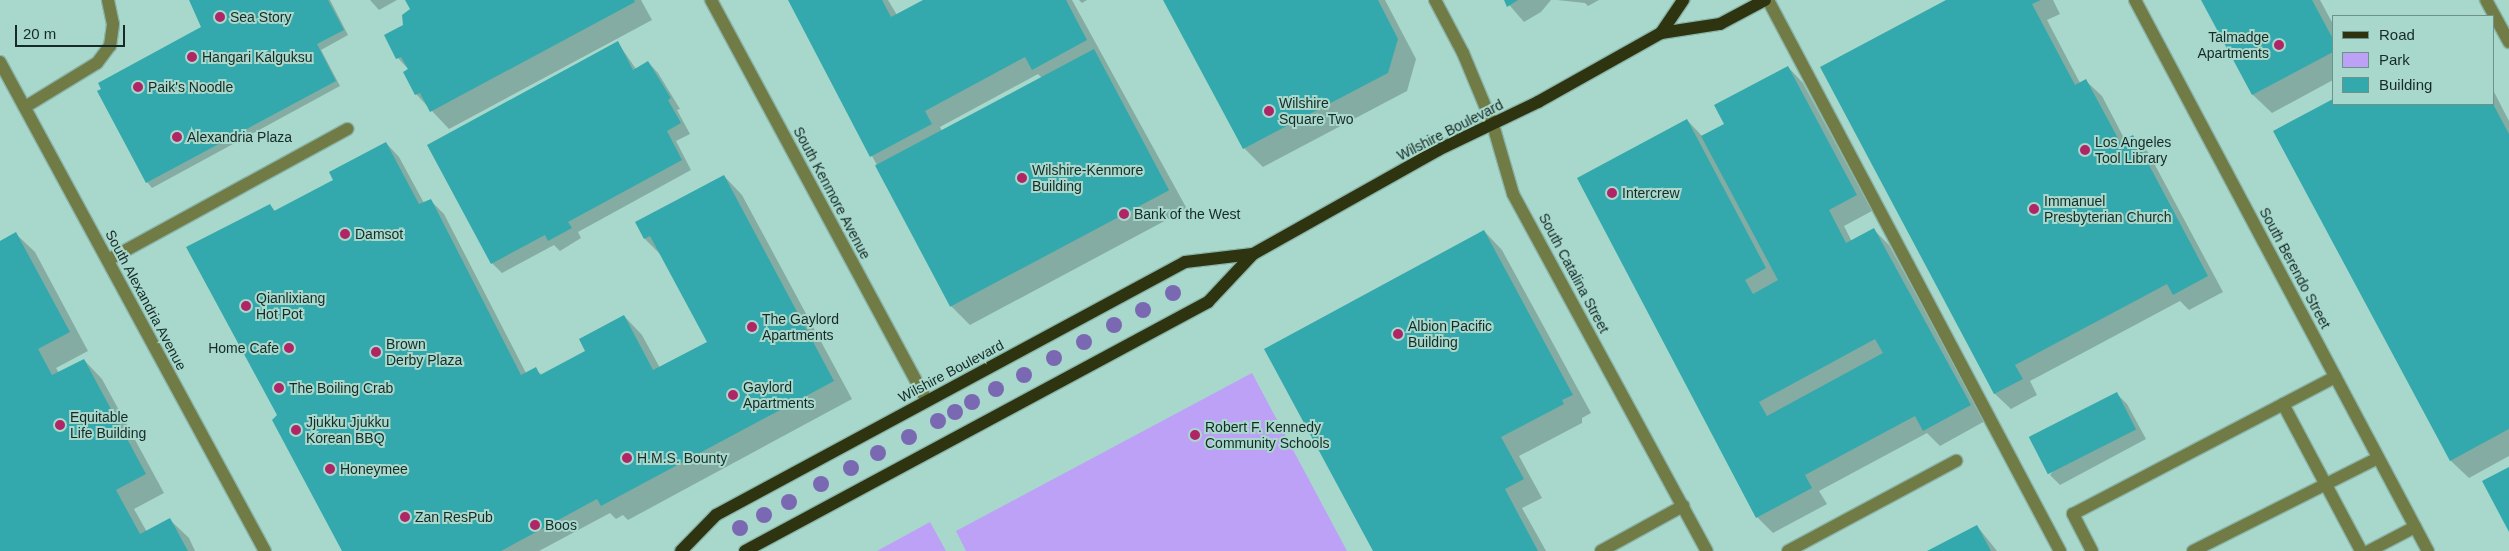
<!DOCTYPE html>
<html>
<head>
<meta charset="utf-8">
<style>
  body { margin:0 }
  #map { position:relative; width:2509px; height:551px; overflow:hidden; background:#a7d8cb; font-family:Helvetica,sans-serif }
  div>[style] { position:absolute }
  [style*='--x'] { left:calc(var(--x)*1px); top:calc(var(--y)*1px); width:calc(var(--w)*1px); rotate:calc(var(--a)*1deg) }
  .green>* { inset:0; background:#bca1f7 }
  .shadow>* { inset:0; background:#0003 }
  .building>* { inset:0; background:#34a9ad; transform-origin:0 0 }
  .roads { filter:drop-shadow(1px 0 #8ab5aa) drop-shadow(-1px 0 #8ab5aa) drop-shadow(0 1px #8ab5aa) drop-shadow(0 -1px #8ab5aa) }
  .minor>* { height:12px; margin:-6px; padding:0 6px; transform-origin:6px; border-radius:6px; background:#717b46 }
  .major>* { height:12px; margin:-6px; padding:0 6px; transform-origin:6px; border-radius:6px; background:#2e340f }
  .trees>* { width:16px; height:16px; margin:-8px; border-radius:50%; background:#7a69b2 }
  .dots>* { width:14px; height:14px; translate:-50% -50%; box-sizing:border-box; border:2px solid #a7d8cb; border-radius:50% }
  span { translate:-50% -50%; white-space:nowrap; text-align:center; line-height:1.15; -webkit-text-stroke:4px #a7d8cb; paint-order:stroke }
  .poi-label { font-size:14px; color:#172a26 }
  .left { translate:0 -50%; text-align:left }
  .right { translate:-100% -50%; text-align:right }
  .street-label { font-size:14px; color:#172a26 }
  .legend { position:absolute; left:2332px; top:15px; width:162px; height:90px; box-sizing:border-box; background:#a7d8cb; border:1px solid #6d9289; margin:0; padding:6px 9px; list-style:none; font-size:15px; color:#172a26 }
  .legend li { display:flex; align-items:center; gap:10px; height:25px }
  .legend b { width:25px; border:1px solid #6d9289 }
  .scale { position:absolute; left:15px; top:25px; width:110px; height:22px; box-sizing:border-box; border:2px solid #172a26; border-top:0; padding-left:6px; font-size:15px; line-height:18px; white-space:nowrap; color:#172a26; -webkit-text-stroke:4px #a7d8cb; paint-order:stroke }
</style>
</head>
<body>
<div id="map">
  <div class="green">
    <i style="clip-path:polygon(1252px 373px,1347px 551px,966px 551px,956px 531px)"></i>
    <i style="clip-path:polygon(930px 522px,946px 551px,877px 551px)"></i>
  </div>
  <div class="shadow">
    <i style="clip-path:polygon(191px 0,330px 0,348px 35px,321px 50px,340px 86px,152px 188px,147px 182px,202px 28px)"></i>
    <i style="clip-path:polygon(370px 0,397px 0,379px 10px)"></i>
    <i style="clip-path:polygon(406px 0,641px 0,652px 20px,449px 129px,416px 94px,409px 70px,398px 58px,404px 25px,411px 10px)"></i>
    <i style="clip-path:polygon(evenodd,790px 0,888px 0,897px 15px,926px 0,1072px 0,1187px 209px,970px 325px,951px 306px,790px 0,1038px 74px,1042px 78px,942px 131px,940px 127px,1038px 74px)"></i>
    <i style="clip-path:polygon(1079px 0,1087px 0,1082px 3px)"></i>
    <i style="clip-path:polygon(1165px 0,1385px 0,1416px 59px,1407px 91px,1263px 167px,1244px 148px)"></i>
    <i style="clip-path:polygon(1505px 0,1551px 0,1541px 12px,1524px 22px)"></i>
    <i style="clip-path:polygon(1557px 0,1599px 0,1588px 6px,1585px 3px)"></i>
    <i style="clip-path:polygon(1949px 0,2053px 0,2060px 14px,2047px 20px,2080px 83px,2086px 81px,2102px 96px,2125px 140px,2133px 136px,2148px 152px,2223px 292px,2189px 310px,2180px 301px,2030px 381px,2037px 395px,2011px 409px,1995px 394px,1822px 67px)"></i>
    <i style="clip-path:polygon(2203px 0,2320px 0,2333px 24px,2333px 80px,2272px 113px,2253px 95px)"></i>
    <i style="clip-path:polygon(618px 43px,636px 69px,648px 62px,658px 73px,680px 109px,677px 110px,690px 134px,676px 141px,691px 170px,578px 232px,581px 238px,560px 251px,554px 245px,502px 273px,492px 263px)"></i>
    <i style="clip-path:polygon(1788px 67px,1803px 83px,1872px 211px,1844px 226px,1852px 242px,1873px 229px,1889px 245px,1985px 421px,1940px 446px,1927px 433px,1819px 491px,1827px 504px,1773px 533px,1757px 517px,1579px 178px,1687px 120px,1703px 137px,1726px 125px)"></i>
    <i style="clip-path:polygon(2493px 90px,2509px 121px,2509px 456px,2469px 478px,2451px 461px,2333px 104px,2493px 104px)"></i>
    <i style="clip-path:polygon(386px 143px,399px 157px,424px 203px,430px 200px,444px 214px,526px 373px,535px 369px,542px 375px,587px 352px,624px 316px,642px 335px,660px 368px,708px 342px,663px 257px,645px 239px,636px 223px,724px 176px,742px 195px,852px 399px,628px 520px,623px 515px,616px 519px,610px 513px,539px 551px,344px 551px,279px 415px,270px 205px,276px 212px,335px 181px)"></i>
    <i style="clip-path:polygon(1484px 231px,1502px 250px,1591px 413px,1582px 418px,1582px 423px,1519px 456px,1542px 498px,1522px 508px,1546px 551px,1374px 551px)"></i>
    <i style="clip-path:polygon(16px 234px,35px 252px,88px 351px,56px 368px,59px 373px,84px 360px,102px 379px,164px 493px,134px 509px,147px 532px,170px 520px,189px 538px,195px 551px,0 551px,0 242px)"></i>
    <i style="clip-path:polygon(2116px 393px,2127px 404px,2146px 439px,2060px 485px,2050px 475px)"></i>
    <i style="clip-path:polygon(1977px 526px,1997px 551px,1930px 551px)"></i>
  </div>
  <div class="building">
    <i style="clip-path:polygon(189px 0,328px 0,344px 30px,317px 44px,336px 81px,146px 183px,97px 91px,101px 89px,98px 83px,201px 27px)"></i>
    <i style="clip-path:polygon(405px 0,634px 0,635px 2px,430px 112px,420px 93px,415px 95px,403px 72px,408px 69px,401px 57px,396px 59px,384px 35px,403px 25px,402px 15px,410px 9px)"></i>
    <i style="clip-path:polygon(788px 0,882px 0,891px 17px,923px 0,1066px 0,1087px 40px,1032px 70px,1025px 57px,925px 111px,932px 124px,870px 157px)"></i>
    <i style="clip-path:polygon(1163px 0,1378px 0,1398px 39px,1388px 73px,1243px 149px)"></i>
    <i style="clip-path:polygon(1504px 0,1518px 0,1507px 7px)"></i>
    <i style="clip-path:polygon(1946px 0,2041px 0,2032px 4px,2075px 85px,2086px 79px,2120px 142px,2133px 135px,2208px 276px,2173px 295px,2167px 284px,2015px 365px,2023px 379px,1994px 394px,1820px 67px)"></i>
    <i style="clip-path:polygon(2201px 0,2312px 0,2333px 39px,2333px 52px,2252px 95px)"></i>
    <i style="clip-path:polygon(618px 41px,633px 70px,648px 61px,671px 98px,668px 100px,681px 123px,667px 131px,682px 160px,568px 222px,572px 228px,548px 241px,545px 235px,491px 264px,427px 145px)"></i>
    <i style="left:1094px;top:49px;width:160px;height:248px;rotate:62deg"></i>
    <i style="clip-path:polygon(evenodd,1788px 66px,1857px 195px,1829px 210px,1846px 243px,1874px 228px,1971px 405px,1923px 431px,1915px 416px,1805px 475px,1812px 488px,1756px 518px,1577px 178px,1687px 119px,1766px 268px,1745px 280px,1753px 294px,1778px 280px,1701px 136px,1724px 124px,1714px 105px,1788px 66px,1875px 339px,1883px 353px,1767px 416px,1759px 402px,1875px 339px)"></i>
    <i style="clip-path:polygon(2333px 99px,2333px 104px,2493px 104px,2509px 134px,2509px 429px,2450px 461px,2273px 131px)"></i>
    <i style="clip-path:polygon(386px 142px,419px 204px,431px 199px,521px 375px,536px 367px,540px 375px,585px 351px,579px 339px,624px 315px,653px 370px,707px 342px,650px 236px,644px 239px,635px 222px,724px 175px,834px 381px,601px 506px,597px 499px,501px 551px,342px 551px,272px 420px,277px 415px,186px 247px,270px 204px,274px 211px,333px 180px,329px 172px)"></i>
    <i style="clip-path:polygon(1484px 230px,1573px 395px,1562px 400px,1564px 404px,1501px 437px,1524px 479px,1505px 489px,1538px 551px,1373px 551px,1264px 349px)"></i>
    <i style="clip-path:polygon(16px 232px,70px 332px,38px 349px,52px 375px,84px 359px,146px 474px,116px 490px,140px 534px,170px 518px,188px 551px,0 551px,0 241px)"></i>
    <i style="left:2117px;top:392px;width:42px;height:99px;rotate:63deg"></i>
    <i style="clip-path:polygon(2509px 467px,2509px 532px,2482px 481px)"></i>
    <i style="clip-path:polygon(1977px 525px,1991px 551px,1927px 551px)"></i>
  </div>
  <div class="roads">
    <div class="minor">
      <i style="--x:711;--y:0;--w:455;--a:61.7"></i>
      <i style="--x:1435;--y:0;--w:60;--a:62.2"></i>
      <i style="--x:1463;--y:53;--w:78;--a:67.4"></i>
      <i style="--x:1493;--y:125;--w:72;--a:73.8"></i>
      <i style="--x:1513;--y:194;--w:406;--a:61.5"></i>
      <i style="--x:1768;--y:0;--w:624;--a:62.08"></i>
      <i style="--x:2135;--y:0;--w:624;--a:62"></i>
      <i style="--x:2486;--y:0;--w:48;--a:61.3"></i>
      <i style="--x:0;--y:62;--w:556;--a:61.55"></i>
      <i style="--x:25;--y:107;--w:84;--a:-31.4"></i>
      <i style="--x:97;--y:63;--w:21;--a:-53"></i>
      <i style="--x:110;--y:46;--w:22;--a:-82"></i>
      <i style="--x:113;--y:24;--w:25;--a:-102"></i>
      <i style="--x:108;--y:260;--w:273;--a:-28.7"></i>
      <i style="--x:2283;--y:404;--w:166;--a:62"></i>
      <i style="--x:1601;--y:551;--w:94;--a:-28.8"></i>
      <i style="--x:1788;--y:551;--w:191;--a:-28.2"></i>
      <i style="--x:2092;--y:551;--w:42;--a:-117.2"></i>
      <i style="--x:2073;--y:514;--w:296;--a:-27.6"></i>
      <i style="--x:2193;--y:551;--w:207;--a:-26.7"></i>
      <i style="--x:2369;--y:551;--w:52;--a:-27.6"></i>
    </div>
    <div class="major">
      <i style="--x:1661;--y:33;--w:40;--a:-56"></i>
      <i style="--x:681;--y:551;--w:50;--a:-45.8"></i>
      <i style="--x:716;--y:515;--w:533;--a:-28.34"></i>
      <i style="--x:1185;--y:262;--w:68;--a:-6.7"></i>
      <i style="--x:745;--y:551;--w:526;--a:-28.27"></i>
      <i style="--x:1208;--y:302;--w:66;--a:-46.8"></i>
      <i style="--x:1253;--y:254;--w:212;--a:-29.3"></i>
      <i style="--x:1438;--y:150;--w:111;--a:-25.6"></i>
      <i style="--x:1538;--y:102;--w:141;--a:-29.3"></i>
      <i style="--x:1661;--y:33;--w:60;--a:-8.7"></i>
      <i style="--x:1720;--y:24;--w:51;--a:-28.1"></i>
    </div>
  </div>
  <div class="trees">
    <i style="left:1173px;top:293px"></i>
    <i style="left:1143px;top:310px"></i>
    <i style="left:1114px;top:325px"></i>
    <i style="left:1084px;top:342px"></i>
    <i style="left:1054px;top:358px"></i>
    <i style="left:1024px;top:375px"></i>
    <i style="left:996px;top:389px"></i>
    <i style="left:972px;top:402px"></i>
    <i style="left:955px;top:412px"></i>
    <i style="left:938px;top:421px"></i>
    <i style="left:909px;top:437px"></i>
    <i style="left:878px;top:453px"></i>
    <i style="left:851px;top:468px"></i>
    <i style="left:821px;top:484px"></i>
    <i style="left:789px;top:502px"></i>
    <i style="left:764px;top:515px"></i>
    <i style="left:740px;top:528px"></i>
  </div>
  <div class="dots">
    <i style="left:220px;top:17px;background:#af2565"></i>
    <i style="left:2279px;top:45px;background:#af2565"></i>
    <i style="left:192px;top:57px;background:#af2565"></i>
    <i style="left:138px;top:87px;background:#af2565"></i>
    <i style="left:1269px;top:111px;background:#af2565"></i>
    <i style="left:177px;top:137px;background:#af2565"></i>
    <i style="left:2085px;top:150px;background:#af2565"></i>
    <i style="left:1022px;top:178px;background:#af2565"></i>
    <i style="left:1612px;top:193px;background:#af2565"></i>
    <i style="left:2034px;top:209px;background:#af2565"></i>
    <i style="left:1124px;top:214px;background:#af2565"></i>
    <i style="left:345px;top:234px;background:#af2565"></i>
    <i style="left:246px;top:306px;background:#af2565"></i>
    <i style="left:752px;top:327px;background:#af2565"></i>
    <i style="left:1398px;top:334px;background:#af2565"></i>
    <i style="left:289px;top:348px;background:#af2565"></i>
    <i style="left:376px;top:352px;background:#af2565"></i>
    <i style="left:279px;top:388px;background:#af2565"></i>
    <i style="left:733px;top:395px;background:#af2565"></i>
    <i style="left:60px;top:425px;background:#af2565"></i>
    <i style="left:296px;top:430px;background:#af2565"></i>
    <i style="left:1195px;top:435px;background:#af2565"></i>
    <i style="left:627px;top:458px;background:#af2565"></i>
    <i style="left:330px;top:469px;background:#af2565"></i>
    <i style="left:405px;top:517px;background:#af2565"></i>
    <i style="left:535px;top:525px;background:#af2565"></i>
  </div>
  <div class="poi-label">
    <span class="left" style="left:230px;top:17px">Sea Story</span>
    <span class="right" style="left:2269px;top:45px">Talmadge<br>Apartments</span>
    <span class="left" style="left:202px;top:57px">Hangari Kalguksu</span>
    <span class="left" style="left:148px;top:87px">Paik's Noodle</span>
    <span class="left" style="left:1279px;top:111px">Wilshire<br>Square Two</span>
    <span class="left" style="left:187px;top:137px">Alexandria Plaza</span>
    <span class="left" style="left:2095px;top:150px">Los Angeles<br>Tool Library</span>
    <span class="left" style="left:1032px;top:178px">Wilshire-Kenmore<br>Building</span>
    <span class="left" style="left:1622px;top:193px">Intercrew</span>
    <span class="left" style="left:2044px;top:209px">Immanuel<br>Presbyterian Church</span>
    <span class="left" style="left:1134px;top:214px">Bank of the West</span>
    <span class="left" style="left:355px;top:234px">Damsot</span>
    <span class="left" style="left:256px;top:306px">Qianlixiang<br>Hot Pot</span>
    <span class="left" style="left:762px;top:327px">The Gaylord<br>Apartments</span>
    <span class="left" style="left:1408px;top:334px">Albion Pacific<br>Building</span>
    <span class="left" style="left:386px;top:352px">Brown<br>Derby Plaza</span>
    <span class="right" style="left:279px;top:348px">Home Cafe</span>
    <span class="left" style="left:743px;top:395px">Gaylord<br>Apartments</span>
    <span class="left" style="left:289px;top:388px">The Boiling Crab</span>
    <span class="left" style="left:70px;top:425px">Equitable<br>Life Building</span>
    <span class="left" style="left:306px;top:430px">Jjukku Jjukku<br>Korean BBQ</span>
    <span class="left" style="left:1205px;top:435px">Robert F. Kennedy<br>Community Schools</span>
    <span class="left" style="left:637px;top:458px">H.M.S. Bounty</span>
    <span class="left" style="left:340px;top:469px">Honeymee</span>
    <span class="left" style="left:415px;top:517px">Zan ResPub</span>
    <span class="left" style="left:545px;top:525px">Boos</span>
  </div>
  <div class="street-label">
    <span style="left:1450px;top:130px;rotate:-27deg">Wilshire Boulevard</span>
    <span style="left:832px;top:193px;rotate:62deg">South Kenmore Avenue</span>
    <span style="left:2295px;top:268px;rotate:62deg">South Berendo Street</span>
    <span style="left:1574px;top:273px;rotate:62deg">South Catalina Street</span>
    <span style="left:146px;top:300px;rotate:62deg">South Alexandria Avenue</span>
    <span style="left:951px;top:371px;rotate:-28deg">Wilshire Boulevard</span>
  </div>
  <ul class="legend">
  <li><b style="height:6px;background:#2e340f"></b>Road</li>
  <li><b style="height:14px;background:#bca1f7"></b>Park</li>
  <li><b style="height:14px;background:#34a9ad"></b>Building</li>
  </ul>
  <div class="scale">20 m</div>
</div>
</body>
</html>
